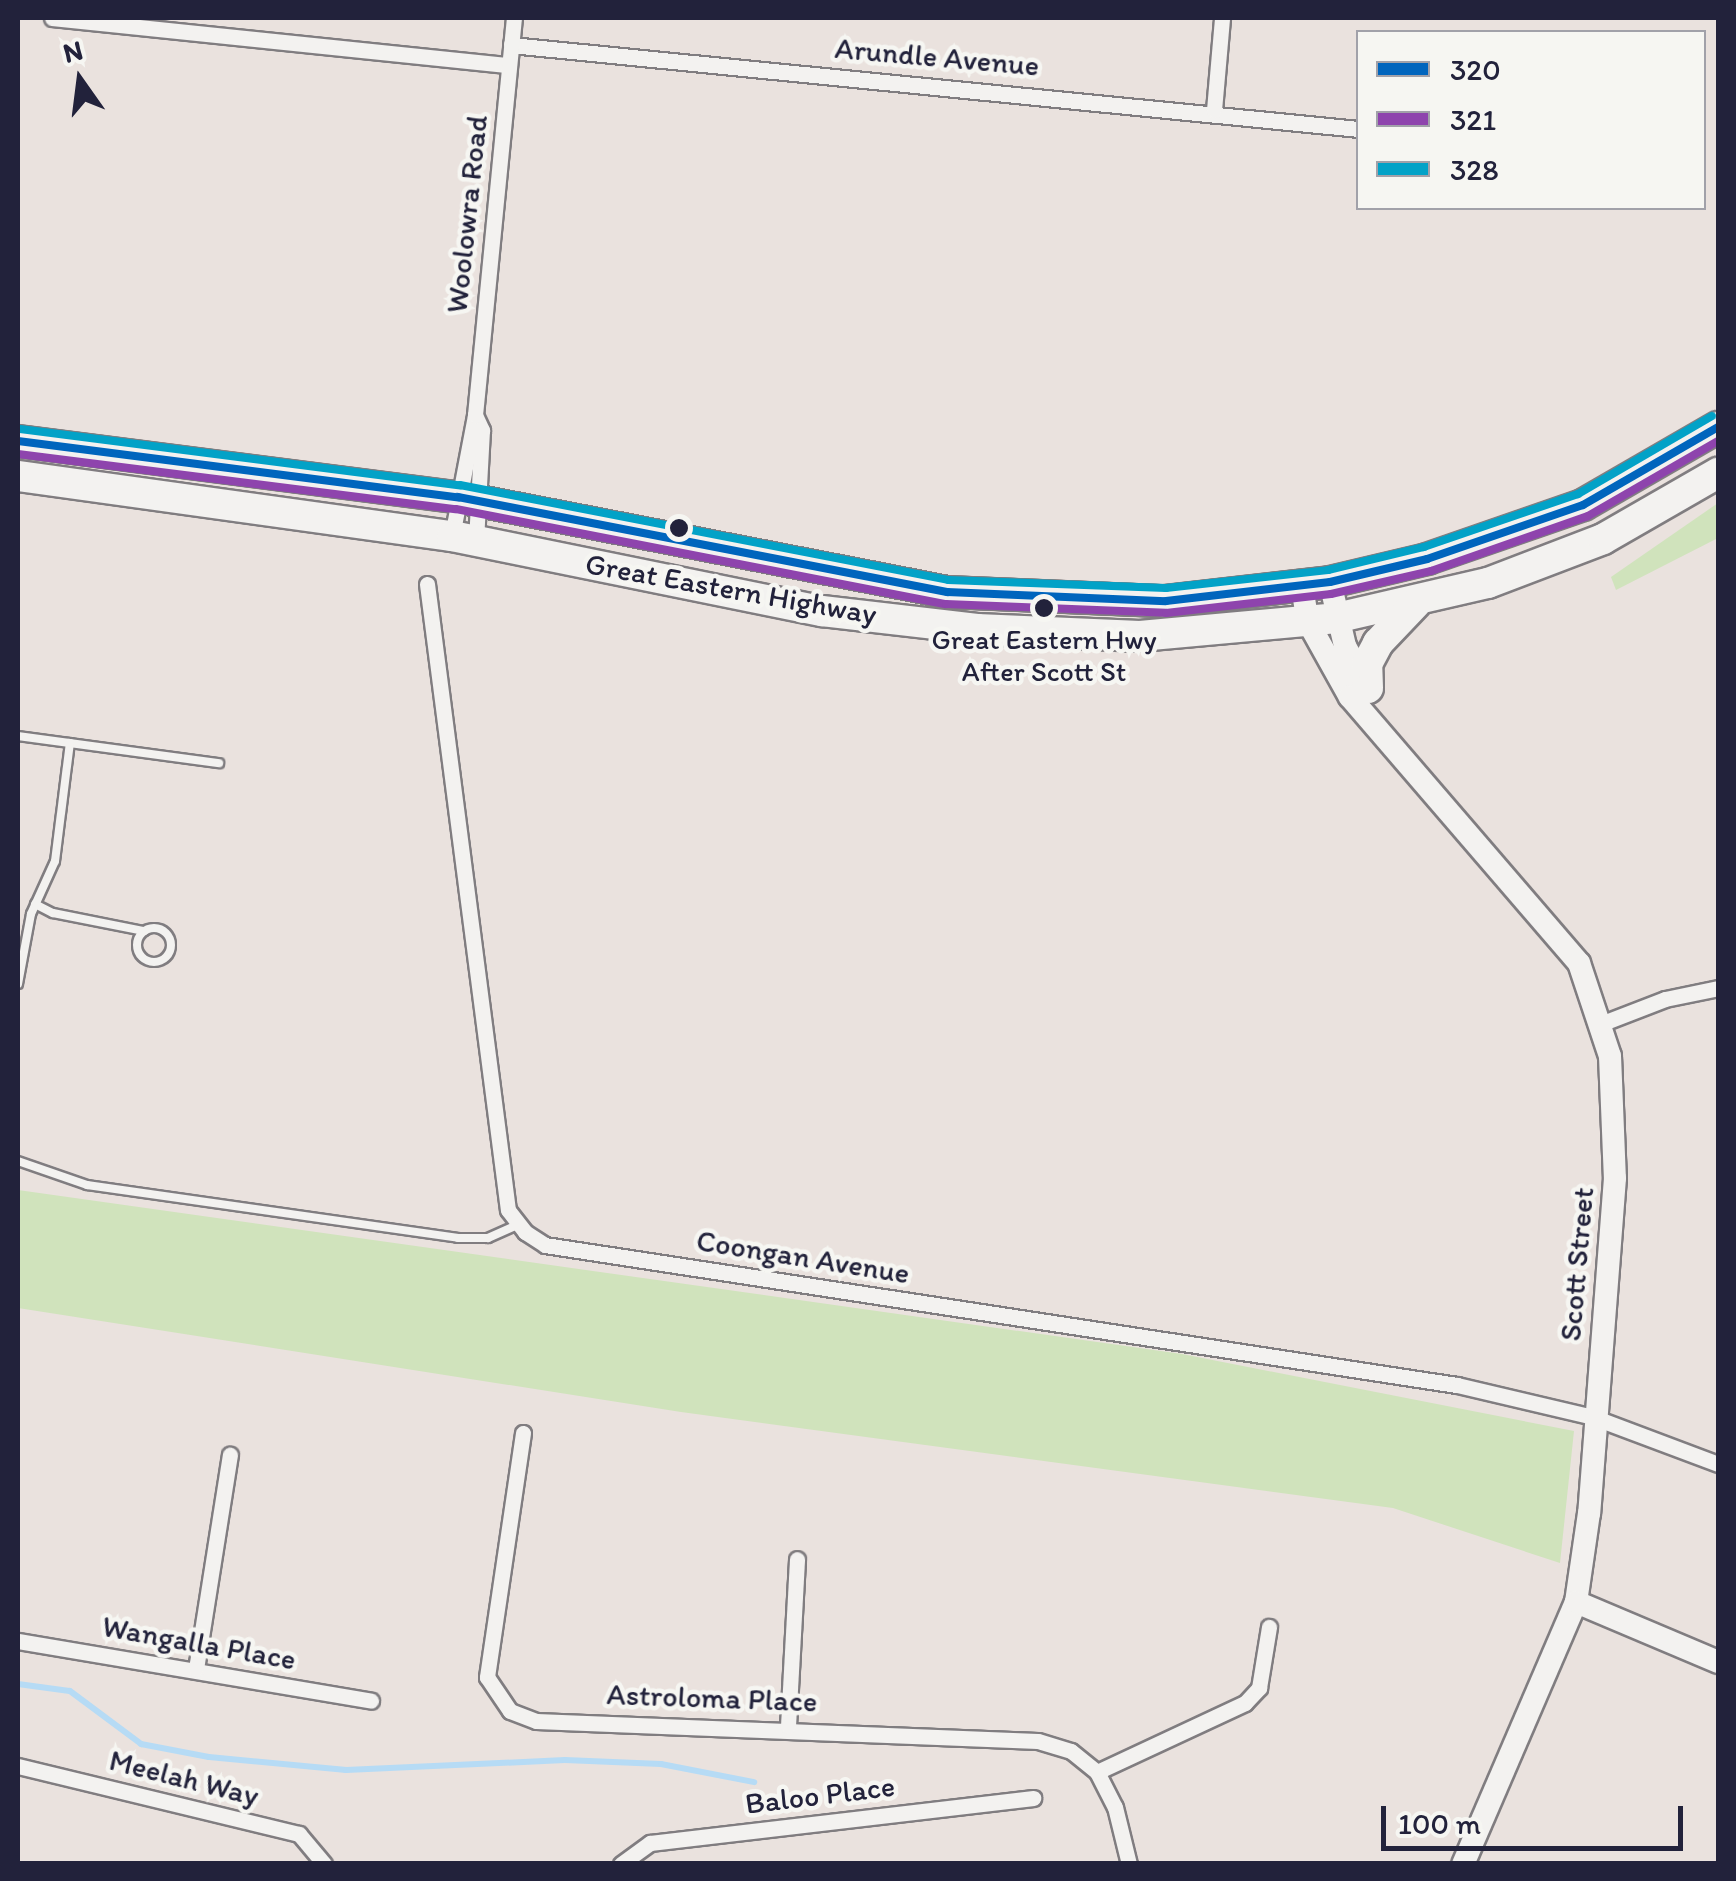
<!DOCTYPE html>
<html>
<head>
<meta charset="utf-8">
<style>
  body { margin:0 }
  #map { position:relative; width:1736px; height:1881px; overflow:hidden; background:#eae2de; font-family:Itim,sans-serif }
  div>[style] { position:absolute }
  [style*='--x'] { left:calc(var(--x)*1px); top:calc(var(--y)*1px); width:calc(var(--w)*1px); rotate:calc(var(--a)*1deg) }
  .green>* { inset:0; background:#d0e3bc }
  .stream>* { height:6px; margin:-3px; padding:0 3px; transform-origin:3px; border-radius:3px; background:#b6dbf5 }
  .roads { filter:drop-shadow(2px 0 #807d80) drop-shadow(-2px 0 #807d80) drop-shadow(0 2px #807d80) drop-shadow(0 -2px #807d80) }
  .lane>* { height:8px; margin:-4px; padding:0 4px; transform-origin:4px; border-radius:4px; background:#f3f2f0 }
  .lane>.ring { margin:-4px; padding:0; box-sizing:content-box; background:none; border:8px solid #f3f2f0; border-radius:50% }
  .street>* { height:15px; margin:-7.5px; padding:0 7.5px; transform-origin:7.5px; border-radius:7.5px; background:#f3f2f0 }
  .secondary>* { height:22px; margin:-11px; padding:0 11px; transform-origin:11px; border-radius:11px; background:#f3f2f0 }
  .highway>* { height:30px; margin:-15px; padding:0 15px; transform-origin:15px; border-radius:15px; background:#f3f2f0 }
  .bus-1>* { height:8px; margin:-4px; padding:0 4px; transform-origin:4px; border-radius:4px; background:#0065bd }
  .bus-2>* { height:8px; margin:-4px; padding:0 4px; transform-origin:4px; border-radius:4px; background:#8e44ad }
  .bus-3>* { height:8px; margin:-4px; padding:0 4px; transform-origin:4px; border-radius:4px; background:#02a2c7 }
  .dots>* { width:28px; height:28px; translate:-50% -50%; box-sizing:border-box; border:5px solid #f6f6f2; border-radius:50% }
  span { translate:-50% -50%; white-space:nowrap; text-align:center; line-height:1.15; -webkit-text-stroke:9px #f6f6f2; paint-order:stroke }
  .bus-label { font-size:28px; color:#22223b }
  .street-label { font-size:30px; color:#22223b }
  .frame { position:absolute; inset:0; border:20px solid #22223b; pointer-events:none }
  .legend { position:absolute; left:1356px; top:30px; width:350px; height:180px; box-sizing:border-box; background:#f6f6f2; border:2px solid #a1a1a9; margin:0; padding:12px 18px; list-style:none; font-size:30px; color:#22223b }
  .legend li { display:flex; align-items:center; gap:20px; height:50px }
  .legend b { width:50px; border:2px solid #a1a1a9 }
  .north { position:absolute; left:30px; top:30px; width:100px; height:100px; -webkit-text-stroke:8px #f6f6f2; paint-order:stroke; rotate:346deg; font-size:28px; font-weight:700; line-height:40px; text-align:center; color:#22223b }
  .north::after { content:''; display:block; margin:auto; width:35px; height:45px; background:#22223b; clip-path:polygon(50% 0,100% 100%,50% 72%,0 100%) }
  .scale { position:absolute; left:1381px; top:1806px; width:302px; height:45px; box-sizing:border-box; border:5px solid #22223b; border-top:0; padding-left:12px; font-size:30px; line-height:35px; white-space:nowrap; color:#22223b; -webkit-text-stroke:8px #f6f6f2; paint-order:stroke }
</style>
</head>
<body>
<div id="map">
  <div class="green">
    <i style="clip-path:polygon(1718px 503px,1718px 538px,1616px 590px,1611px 577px)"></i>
    <i style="clip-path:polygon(18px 1190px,1182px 1354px,1574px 1431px,1560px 1563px,1393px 1508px,681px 1412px,18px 1308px)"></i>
  </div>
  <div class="stream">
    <i style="--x:18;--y:1684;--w:52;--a:7.7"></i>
    <i style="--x:70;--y:1691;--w:89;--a:36.7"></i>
    <i style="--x:141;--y:1744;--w:69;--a:10.8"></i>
    <i style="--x:209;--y:1757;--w:138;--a:5.4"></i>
    <i style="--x:346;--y:1770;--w:219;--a:-2.6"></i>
    <i style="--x:565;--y:1760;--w:96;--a:2.4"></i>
    <i style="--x:661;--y:1764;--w:95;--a:11"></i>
  </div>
  <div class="roads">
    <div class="lane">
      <i style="--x:18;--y:736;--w:203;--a:7.7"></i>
      <i style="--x:35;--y:904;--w:20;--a:27"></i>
      <i style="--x:53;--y:913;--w:93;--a:11.2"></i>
      <i class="ring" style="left:137px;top:928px;width:26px;height:26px"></i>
      <i style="--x:18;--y:984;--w:71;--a:-79.5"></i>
      <i style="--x:31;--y:914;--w:58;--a:-65.6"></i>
      <i style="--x:55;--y:861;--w:119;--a:-82.8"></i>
      <i style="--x:18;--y:1161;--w:73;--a:19.2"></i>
      <i style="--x:87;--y:1185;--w:375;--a:8.1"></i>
      <i style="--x:458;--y:1238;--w:30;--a:0"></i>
      <i style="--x:488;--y:1238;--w:32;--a:-24"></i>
    </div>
    <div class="street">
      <i style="--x:52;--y:18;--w:459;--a:5.9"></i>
      <i style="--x:511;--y:45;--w:851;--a:5.66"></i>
      <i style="--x:1214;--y:110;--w:92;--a:-85"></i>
      <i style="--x:475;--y:415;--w:17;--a:65"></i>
      <i style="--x:482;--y:430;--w:111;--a:93.1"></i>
      <i style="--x:452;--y:536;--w:123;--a:-79.2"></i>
      <i style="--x:475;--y:415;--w:399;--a:-84.4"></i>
      <i style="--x:427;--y:584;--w:631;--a:82.63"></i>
      <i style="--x:508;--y:1210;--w:28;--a:52"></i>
      <i style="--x:525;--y:1232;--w:24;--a:33"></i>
      <i style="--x:545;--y:1245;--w:923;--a:8.73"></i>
      <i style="--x:1457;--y:1385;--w:140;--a:13.2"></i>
      <i style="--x:1593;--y:1417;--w:134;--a:20.6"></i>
      <i style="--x:1603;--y:1023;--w:66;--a:-21.2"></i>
      <i style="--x:1665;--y:999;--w:54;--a:-11.7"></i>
      <i style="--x:523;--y:1433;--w:247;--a:98.4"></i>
      <i style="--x:487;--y:1677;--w:41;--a:55.9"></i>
      <i style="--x:510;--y:1711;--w:28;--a:21"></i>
      <i style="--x:536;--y:1721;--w:502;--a:2.28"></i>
      <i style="--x:1038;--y:1741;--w:34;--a:17"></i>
      <i style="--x:1071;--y:1751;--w:33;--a:39"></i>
      <i style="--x:1097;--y:1772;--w:39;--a:63"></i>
      <i style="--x:1115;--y:1807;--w:59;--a:76.2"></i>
      <i style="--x:18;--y:1641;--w:358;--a:9.6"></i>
      <i style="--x:196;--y:1669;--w:217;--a:-81"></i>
      <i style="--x:788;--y:1726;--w:167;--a:-86.9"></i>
      <i style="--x:18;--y:1766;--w:289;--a:13.6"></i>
      <i style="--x:299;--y:1834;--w:39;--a:50"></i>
      <i style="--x:1097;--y:1772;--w:163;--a:-25"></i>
      <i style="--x:1245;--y:1703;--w:21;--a:-47"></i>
      <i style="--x:1259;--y:1688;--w:62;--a:-80.7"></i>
      <i style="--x:621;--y:1864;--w:36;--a:-36"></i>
      <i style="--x:650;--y:1843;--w:386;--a:-6.7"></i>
    </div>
    <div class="secondary">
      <i style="--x:1330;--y:582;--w:66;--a:76.8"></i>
      <i style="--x:1345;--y:646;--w:48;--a:61.3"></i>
      <i style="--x:1302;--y:586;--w:36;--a:81"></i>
      <i style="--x:1308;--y:622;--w:86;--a:60.8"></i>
      <i style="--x:1350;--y:697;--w:351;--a:49.3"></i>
      <i style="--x:1579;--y:963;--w:98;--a:71.6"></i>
      <i style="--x:1610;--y:1056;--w:122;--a:87.7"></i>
      <i style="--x:1615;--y:1178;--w:336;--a:94.4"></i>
      <i style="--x:1589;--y:1513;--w:90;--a:98.3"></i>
      <i style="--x:1576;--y:1602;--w:285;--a:113.3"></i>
      <i style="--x:1576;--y:1602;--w:154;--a:22.9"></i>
    </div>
    <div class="highway">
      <i style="--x:18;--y:441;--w:444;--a:7.3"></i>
      <i style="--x:458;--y:497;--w:498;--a:11"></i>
      <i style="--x:947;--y:592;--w:219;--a:2.4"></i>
      <i style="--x:1166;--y:601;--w:165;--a:-6.6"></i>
      <i style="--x:1330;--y:582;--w:100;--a:-13.3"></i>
      <i style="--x:1427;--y:559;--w:165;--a:-19.1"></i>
      <i style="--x:1583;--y:505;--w:156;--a:-30"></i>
      <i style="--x:18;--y:476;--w:438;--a:7.9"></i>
      <i style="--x:452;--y:536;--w:378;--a:11.5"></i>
      <i style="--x:822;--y:611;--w:156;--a:6.6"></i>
      <i style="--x:977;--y:629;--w:163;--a:2.5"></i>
      <i style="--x:1140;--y:636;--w:197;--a:-5.2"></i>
      <i style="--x:1336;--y:618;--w:156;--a:-13"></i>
      <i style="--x:1488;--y:583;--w:123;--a:-20.9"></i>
      <i style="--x:1603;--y:539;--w:133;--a:-29.9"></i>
      <i style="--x:1368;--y:688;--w:24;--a:-92"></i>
      <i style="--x:1367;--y:664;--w:24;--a:-62"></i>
      <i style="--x:1378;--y:643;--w:55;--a:-46.5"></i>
    </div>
  </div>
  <div class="bus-1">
    <i style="--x:18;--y:441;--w:444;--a:7.3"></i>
    <i style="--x:458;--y:497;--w:498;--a:11"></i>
    <i style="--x:947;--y:592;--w:219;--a:2.4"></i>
    <i style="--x:1166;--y:601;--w:165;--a:-6.6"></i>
    <i style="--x:1330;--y:582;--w:100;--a:-13.3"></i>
    <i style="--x:1427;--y:559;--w:165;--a:-19.1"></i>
    <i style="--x:1583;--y:505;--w:156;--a:-30"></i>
  </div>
  <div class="bus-2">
    <i style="--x:18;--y:454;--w:441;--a:7.2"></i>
    <i style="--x:456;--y:509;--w:499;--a:11"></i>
    <i style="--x:946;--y:604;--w:220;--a:2.3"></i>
    <i style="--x:1166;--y:613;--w:166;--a:-6.6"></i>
    <i style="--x:1331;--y:594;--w:103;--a:-13"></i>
    <i style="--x:1431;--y:571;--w:166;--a:-19.3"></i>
    <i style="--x:1588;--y:516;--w:150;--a:-30"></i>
  </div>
  <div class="bus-3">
    <i style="--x:20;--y:429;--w:444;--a:7.3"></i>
    <i style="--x:460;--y:485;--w:497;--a:11"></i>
    <i style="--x:948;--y:580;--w:218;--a:2.1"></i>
    <i style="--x:1166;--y:588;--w:163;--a:-6.3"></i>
    <i style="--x:1328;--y:570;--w:99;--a:-13.5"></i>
    <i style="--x:1424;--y:547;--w:163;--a:-19"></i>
    <i style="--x:1578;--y:494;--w:155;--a:-30.2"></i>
  </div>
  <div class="dots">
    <i style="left:679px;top:528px;background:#22223b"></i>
    <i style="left:1044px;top:608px;background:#22223b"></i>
  </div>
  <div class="bus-label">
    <span style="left:1044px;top:655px">Great Eastern Hwy<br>After Scott St</span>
  </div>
  <div class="street-label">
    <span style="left:937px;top:57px;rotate:5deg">Arundle Avenue</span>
    <span style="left:467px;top:214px;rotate:-84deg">Woolowra Road</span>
    <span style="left:731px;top:589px;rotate:10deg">Great Eastern Highway</span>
    <span style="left:803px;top:1257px;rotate:9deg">Coongan Avenue</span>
    <span style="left:1577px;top:1264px;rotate:-85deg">Scott Street</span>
    <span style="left:199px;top:1643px;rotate:10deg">Wangalla Place</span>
    <span style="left:712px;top:1698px;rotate:2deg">Astroloma Place</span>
    <span style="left:184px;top:1778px;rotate:14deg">Meelah Way</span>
    <span style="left:820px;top:1795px;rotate:-7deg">Baloo Place</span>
  </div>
  <div class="frame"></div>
  <ul class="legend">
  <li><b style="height:12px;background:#0065bd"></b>320</li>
  <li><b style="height:12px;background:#8e44ad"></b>321</li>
  <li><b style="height:12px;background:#02a2c7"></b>328</li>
  </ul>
  <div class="north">N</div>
  <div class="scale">100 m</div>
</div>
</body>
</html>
